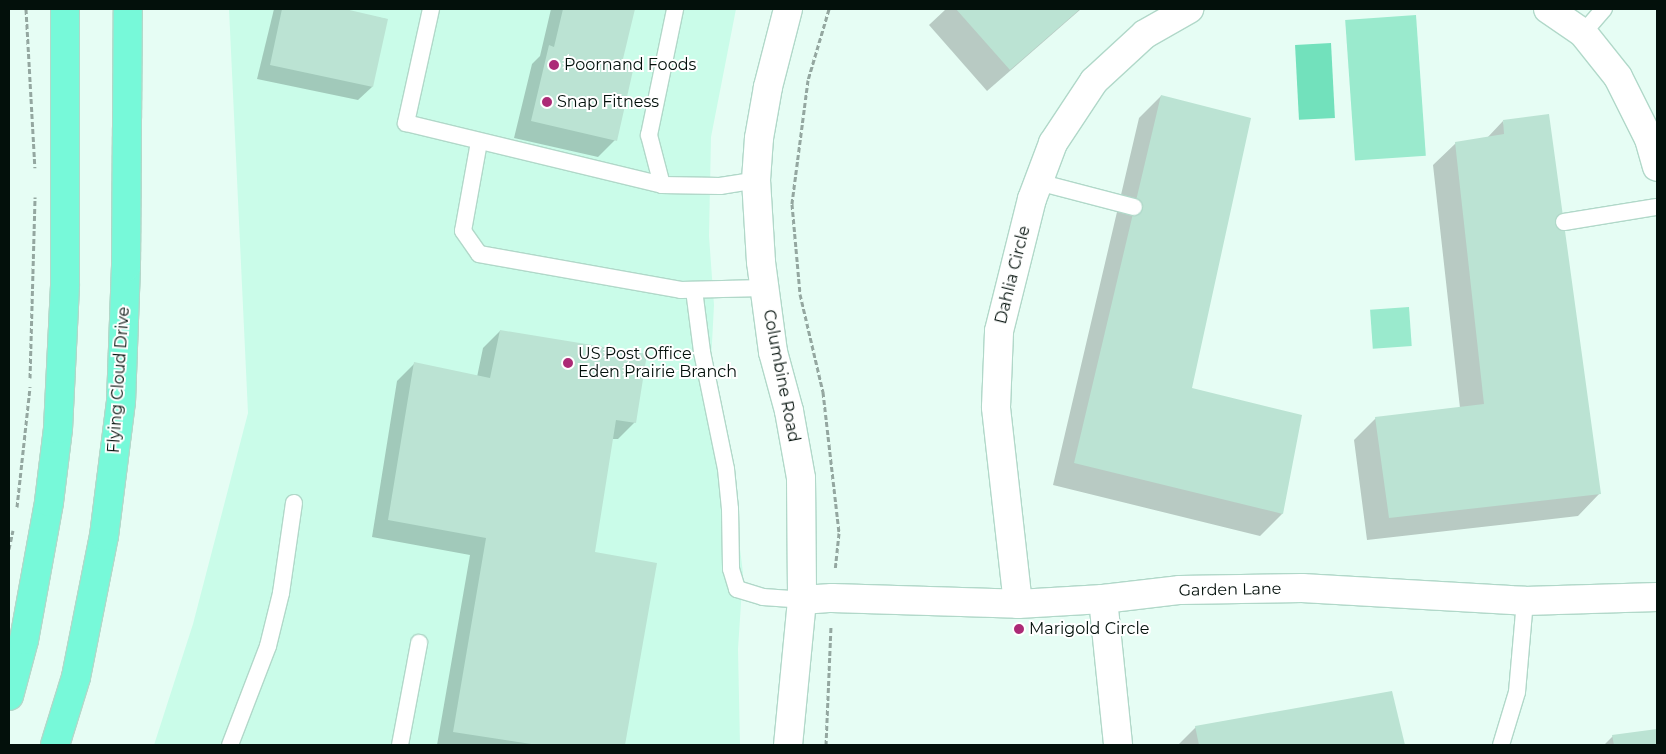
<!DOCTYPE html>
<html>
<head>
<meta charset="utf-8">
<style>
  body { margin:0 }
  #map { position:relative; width:1666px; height:754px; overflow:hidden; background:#e6fdf4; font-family:Montserrat,sans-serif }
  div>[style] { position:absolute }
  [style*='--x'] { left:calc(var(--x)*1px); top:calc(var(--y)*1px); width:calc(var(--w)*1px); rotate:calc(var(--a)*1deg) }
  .built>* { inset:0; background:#cafce9 }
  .green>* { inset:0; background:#9aeacd; transform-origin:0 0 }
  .water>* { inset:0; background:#72e1bc; transform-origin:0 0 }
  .shadow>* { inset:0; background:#0003 }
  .building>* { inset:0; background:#bbe3d3 }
  .path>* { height:3px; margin-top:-1.5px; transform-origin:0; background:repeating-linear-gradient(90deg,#94a7a0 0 5px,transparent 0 7.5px) }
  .roads { filter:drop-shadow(1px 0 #b1d8c9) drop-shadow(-1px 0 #b1d8c9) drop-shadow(0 1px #b1d8c9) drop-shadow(0 -1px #b1d8c9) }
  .service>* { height:16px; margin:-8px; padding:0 8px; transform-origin:8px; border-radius:8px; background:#fff }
  .minor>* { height:28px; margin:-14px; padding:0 14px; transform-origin:14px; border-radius:14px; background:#fff }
  .tertiary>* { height:28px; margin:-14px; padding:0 14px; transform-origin:14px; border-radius:14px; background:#fff }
  .primary>* { height:28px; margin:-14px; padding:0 14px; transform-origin:14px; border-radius:14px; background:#77f9d9 }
  .dots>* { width:14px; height:14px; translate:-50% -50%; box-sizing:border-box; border:2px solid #fff; border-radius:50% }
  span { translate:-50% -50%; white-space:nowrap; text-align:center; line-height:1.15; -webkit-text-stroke:4px #fff; paint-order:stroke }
  .poi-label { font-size:16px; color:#03100b }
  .left { translate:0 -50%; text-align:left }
  .street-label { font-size:16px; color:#03100b }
  .frame { position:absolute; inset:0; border:10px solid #03100b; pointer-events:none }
</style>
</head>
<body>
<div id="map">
  <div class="built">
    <i style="clip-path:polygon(229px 9px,736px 9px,711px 137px,709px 236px,714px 305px,710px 381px,731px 476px,743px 573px,738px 649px,740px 745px,154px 745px,193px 624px,248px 413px)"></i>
  </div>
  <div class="green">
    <i style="left:1416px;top:15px;width:141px;height:71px;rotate:86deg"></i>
    <i style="left:1409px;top:307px;width:39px;height:39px;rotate:86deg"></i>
  </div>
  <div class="water">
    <i style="left:1331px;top:43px;width:75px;height:36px;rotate:87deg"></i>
  </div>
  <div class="shadow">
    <i style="clip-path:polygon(274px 9px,339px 9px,386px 19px,372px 87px,358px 100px,257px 79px)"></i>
    <i style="clip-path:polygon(551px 9px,634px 9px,621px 64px,615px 140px,598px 157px,514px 138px,532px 64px,540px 56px)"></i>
    <i style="clip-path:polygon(946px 9px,1081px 9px,987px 91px,929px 25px)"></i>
    <i style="clip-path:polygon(1161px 96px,1191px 389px,1301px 416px,1282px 514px,1260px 536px,1053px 485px,1139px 118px)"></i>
    <i style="clip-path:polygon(1503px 121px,1600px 493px,1578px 516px,1367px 540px,1354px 440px,1376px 418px,1460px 408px,1433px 165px,1456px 143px,1487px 138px)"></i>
    <i style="clip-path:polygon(500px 331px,635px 422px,618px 439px,612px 439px,594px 553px,655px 564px,624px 745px,437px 745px,470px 555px,372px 537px,397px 381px,414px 364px,477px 377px,483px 348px)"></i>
    <i style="clip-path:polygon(1391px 692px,1404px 745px,1178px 745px,1196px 727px)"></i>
    <i style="clip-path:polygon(1657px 731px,1657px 745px,1604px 745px,1613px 736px)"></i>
  </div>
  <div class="building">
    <i style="clip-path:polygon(282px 9px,345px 9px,388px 19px,373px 87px,270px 65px)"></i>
    <i style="clip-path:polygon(563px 9px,635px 9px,622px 63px,634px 66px,617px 141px,531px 121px,549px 45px,554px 47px)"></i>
    <i style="clip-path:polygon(956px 9px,1080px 9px,1010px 70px)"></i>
    <i style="clip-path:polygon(1161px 95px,1251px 118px,1192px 388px,1302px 415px,1283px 514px,1074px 463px)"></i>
    <i style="clip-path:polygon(1549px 114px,1601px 494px,1389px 518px,1375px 417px,1484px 404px,1455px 142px,1504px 134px,1503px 120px)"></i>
    <i style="clip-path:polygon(500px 330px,647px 354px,636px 423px,616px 420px,595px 552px,657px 563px,625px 745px,538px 745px,453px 732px,486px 538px,388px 520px,414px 362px,490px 378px)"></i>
    <i style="clip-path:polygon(1392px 691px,1405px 745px,1199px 745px,1195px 726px)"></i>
    <i style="clip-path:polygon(1657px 729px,1657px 745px,1614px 745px,1612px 735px)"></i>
  </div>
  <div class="path">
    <i style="--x:26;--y:9;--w:159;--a:86.8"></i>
    <i style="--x:829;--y:9;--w:74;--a:106.5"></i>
    <i style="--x:808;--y:80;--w:125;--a:97.4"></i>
    <i style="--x:792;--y:204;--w:90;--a:84.9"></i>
    <i style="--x:800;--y:294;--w:101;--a:76.8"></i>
    <i style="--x:823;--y:392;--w:142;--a:83.5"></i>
    <i style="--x:839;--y:533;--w:37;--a:96"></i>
    <i style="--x:30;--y:378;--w:181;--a:-88.4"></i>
    <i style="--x:17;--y:507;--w:121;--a:-83.8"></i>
    <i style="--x:9;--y:549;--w:19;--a:-78"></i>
    <i style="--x:826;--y:745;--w:119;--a:-87.6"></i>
  </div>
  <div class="roads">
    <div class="service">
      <i style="--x:431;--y:9;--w:117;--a:102.4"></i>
      <i style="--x:406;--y:123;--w:263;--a:13.6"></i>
      <i style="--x:662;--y:185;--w:58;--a:1"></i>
      <i style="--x:720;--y:186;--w:36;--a:-9"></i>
      <i style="--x:1583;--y:33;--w:32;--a:-49"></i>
      <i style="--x:479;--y:142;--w:90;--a:100.2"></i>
      <i style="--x:463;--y:231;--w:28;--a:55"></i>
      <i style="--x:479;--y:254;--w:205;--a:10.1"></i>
      <i style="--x:681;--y:290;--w:83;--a:-1.4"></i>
      <i style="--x:1038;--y:182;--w:99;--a:14.6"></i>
      <i style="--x:662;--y:185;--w:52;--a:-104.6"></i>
      <i style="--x:649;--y:135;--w:129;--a:-78.3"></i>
      <i style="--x:1564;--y:222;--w:94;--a:-9.2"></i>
      <i style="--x:694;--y:290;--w:63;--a:82.6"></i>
      <i style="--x:702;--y:352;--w:119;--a:78.4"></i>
      <i style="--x:726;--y:469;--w:40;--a:84.3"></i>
      <i style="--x:730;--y:509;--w:60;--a:89"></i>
      <i style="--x:731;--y:569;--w:21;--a:73"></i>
      <i style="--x:737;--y:589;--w:27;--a:17"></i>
      <i style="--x:763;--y:597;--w:39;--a:4"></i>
      <i style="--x:230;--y:745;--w:106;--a:-69"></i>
      <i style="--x:268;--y:646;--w:55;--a:-76.2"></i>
      <i style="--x:281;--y:593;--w:91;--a:-81.8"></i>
      <i style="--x:400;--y:745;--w:104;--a:-79.4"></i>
      <i style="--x:1501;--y:745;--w:55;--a:-73.2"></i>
      <i style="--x:1517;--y:692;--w:91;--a:-85"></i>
    </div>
    <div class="minor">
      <i style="--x:1548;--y:9;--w:42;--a:34.4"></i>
      <i style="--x:1583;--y:33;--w:56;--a:51.5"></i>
      <i style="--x:1618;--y:77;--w:69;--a:63.4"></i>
      <i style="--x:1649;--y:139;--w:29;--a:74"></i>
      <i style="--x:1103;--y:599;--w:147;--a:84.1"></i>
      <i style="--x:802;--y:600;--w:30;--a:-4"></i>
      <i style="--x:832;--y:598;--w:186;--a:1.8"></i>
      <i style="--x:1018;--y:604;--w:85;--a:-3.4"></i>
      <i style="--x:1103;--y:599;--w:78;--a:-6.7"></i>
      <i style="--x:1180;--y:590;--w:122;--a:-0.9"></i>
      <i style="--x:1302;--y:588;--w:223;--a:3.3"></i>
      <i style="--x:1525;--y:601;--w:132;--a:-1.7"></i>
      <i style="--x:1018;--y:604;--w:198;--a:-96.4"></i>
      <i style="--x:996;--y:407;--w:76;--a:-87.7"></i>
      <i style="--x:999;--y:331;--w:136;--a:-76"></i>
      <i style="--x:1032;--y:199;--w:60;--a:-69.4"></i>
      <i style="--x:1053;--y:143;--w:74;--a:-56.5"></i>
      <i style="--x:1094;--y:81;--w:69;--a:-42.7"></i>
      <i style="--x:1145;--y:34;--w:51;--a:-29.6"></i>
    </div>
    <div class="tertiary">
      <i style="--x:788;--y:9;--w:81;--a:104.4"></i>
      <i style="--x:768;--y:87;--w:52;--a:100"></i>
      <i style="--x:759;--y:138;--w:42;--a:94.1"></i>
      <i style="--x:756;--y:180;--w:82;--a:86.5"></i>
      <i style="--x:761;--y:262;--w:91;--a:82.4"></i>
      <i style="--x:773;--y:352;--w:61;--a:74.8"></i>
      <i style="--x:789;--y:411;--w:68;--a:79.8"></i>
      <i style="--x:801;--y:478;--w:122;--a:89.5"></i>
      <i style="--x:802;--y:600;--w:146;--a:95.5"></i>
    </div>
    <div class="primary">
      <i style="--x:9;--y:696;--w:58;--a:-75"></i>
      <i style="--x:24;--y:640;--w:140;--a:-79.7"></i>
      <i style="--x:49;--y:502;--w:74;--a:-83"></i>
      <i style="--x:58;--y:429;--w:145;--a:-87.2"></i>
      <i style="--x:65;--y:284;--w:275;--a:-90"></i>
      <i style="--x:55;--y:745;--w:71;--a:-72.8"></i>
      <i style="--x:76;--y:677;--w:144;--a:-78.8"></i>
      <i style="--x:104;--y:536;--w:135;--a:-82.8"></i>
      <i style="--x:121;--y:402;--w:135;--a:-87.9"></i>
      <i style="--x:126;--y:267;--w:258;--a:-89.6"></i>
    </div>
  </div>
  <div class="dots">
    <i style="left:554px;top:65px;background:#ac2a76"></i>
    <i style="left:547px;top:102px;background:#ac2a76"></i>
    <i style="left:568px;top:363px;background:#ac2a76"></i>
    <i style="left:1019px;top:629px;background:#ac2a76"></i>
  </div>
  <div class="poi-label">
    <span class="left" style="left:564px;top:65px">Poornand Foods</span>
    <span class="left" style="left:557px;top:102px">Snap Fitness</span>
    <span class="left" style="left:578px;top:363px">US Post Office<br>Eden Prairie Branch</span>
    <span class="left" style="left:1029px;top:629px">Marigold Circle</span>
  </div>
  <div class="street-label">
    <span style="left:1013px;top:275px;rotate:-76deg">Dahlia Circle</span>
    <span style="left:781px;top:376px;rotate:79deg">Columbine Road</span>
    <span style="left:119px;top:380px;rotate:-86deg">Flying Cloud Drive</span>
    <span style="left:1230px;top:590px;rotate:-1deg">Garden Lane</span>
  </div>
  <div class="frame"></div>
</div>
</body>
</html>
